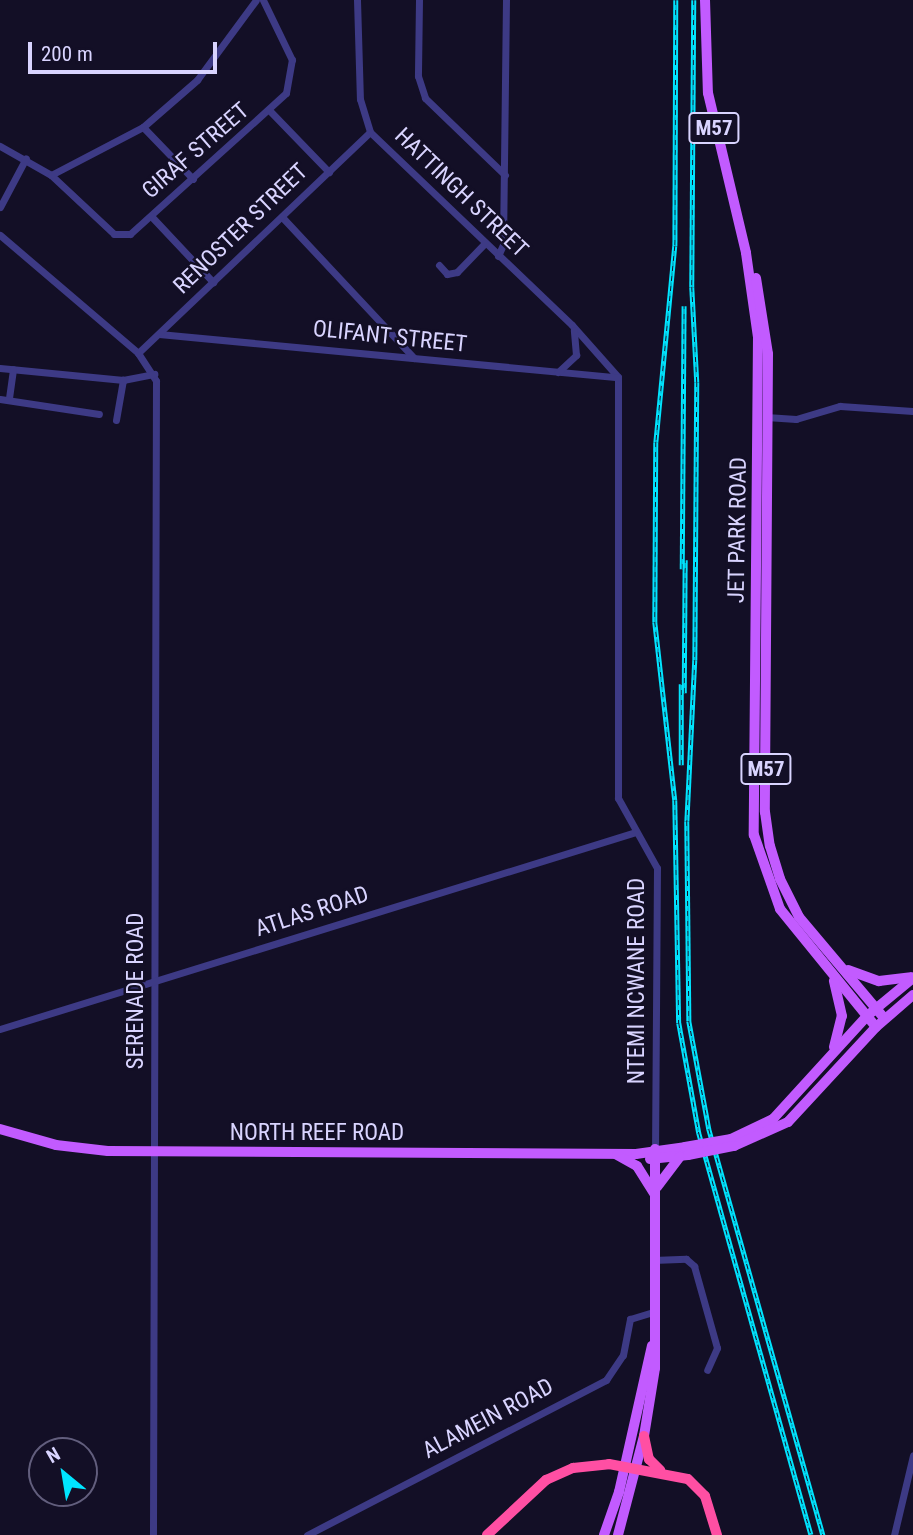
<!DOCTYPE html>
<html>
<head>
<meta charset="utf-8">
<style>
  body { margin:0 }
  #map { position:relative; width:913px; height:1535px; overflow:hidden; background:#130f26; font-family:"Roboto Condensed",sans-serif }
  div>[style] { position:absolute }
  [style*='--x'] { left:calc(var(--x)*1px); top:calc(var(--y)*1px); width:calc(var(--w)*1px); rotate:calc(var(--a)*1deg) }
  .minor>* { height:7px; margin:-3.5px; padding:0 3.5px; transform-origin:3.5px; border-radius:3.5px; background:#3d3a85 }
  .major>* { height:10px; margin:-5px; padding:0 5px; transform-origin:5px; border-radius:5px; background:#c25bff }
  .highway>* { height:10px; margin:-5px; padding:0 5px; transform-origin:5px; border-radius:5px; background:#ff4fa3 }
  .rail>* { height:4.5px; margin-top:-2.25px; transform-origin:0; background:repeating-linear-gradient(90deg,#130f26 0 5px,#00e5ff 0 10px); box-sizing:border-box; border-block:2px solid #00e5ff }
  .major-bridge>* { height:10px; margin:-5px; padding:0 5px; transform-origin:5px; border-radius:5px; background:#c25bff }
  span { translate:-50% -50%; white-space:nowrap; text-align:center; line-height:1.15; -webkit-text-stroke:5px #130f26; paint-order:stroke }
  .shield-label span { padding:2px 5px; background:#130f26; border:2px solid; border-radius:5px; -webkit-text-stroke-width:0 }
  .shield-label { font-size:21px; color:#d9d4ff; font-weight:700 }
  .street-label { font-size:23px; color:#d9d4ff }
  .north { position:absolute; left:28px; top:1437px; width:70px; height:70px; box-sizing:border-box; background:#130f26; border:2px solid #625e7d; border-radius:50%; rotate:330deg; font-size:19px; font-weight:700; line-height:28px; text-align:center; color:#d9d4ff }
  .north::after { content:''; display:block; margin:auto; width:24px; height:32px; background:#00e5ff; clip-path:polygon(50% 0,100% 100%,50% 72%,0 100%) }
  .scale { position:absolute; left:28px; top:42px; width:189px; height:32px; box-sizing:border-box; border:4px solid #d9d4ff; border-top:0; padding-left:9px; font-size:21px; line-height:24px; white-space:nowrap; color:#d9d4ff; -webkit-text-stroke:5px #130f26; paint-order:stroke }
</style>
</head>
<body>
<div id="map">
  <div class="minor">
    <i style="--x:357;--y:0;--w:99;--a:88.3"></i>
    <i style="--x:360;--y:99;--w:34;--a:73"></i>
    <i style="--x:370;--y:132;--w:279;--a:43.7"></i>
    <i style="--x:572;--y:325;--w:69;--a:48.5"></i>
    <i style="--x:618;--y:377;--w:421;--a:90"></i>
    <i style="--x:618;--y:798;--w:80;--a:60.9"></i>
    <i style="--x:657;--y:868;--w:281;--a:90.4"></i>
    <i style="--x:419;--y:0;--w:76;--a:90.8"></i>
    <i style="--x:418;--y:76;--w:23;--a:72"></i>
    <i style="--x:425;--y:98;--w:111;--a:43.9"></i>
    <i style="--x:270;--y:111;--w:85;--a:46"></i>
    <i style="--x:143;--y:127;--w:72;--a:46.1"></i>
    <i style="--x:0;--y:146;--w:59;--a:29.6"></i>
    <i style="--x:51;--y:175;--w:86;--a:43.1"></i>
    <i style="--x:114;--y:234;--w:16;--a:0"></i>
    <i style="--x:130;--y:234;--w:210;--a:-42.1"></i>
    <i style="--x:286;--y:93;--w:34;--a:-80"></i>
    <i style="--x:292;--y:60;--w:67;--a:-115.8"></i>
    <i style="--x:51;--y:175;--w:104;--a:-27.6"></i>
    <i style="--x:143;--y:127;--w:72;--a:-41"></i>
    <i style="--x:197;--y:80;--w:99;--a:-53.6"></i>
    <i style="--x:0;--y:207;--w:55;--a:-62"></i>
    <i style="--x:151;--y:216;--w:91;--a:46.8"></i>
    <i style="--x:282;--y:217;--w:193;--a:46.9"></i>
    <i style="--x:0;--y:235;--w:182;--a:40.5"></i>
    <i style="--x:138;--y:353;--w:33;--a:57"></i>
    <i style="--x:156;--y:381;--w:1154;--a:90.15"></i>
    <i style="--x:498;--y:256;--w:12;--a:-66"></i>
    <i style="--x:503;--y:245;--w:245;--a:-89.3"></i>
    <i style="--x:439;--y:265;--w:12;--a:48"></i>
    <i style="--x:447;--y:274;--w:10;--a:-11"></i>
    <i style="--x:457;--y:272;--w:40;--a:-46"></i>
    <i style="--x:159;--y:334;--w:461;--a:5.4"></i>
    <i style="--x:138;--y:353;--w:320;--a:-43.6"></i>
    <i style="--x:0;--y:368;--w:124;--a:5.6"></i>
    <i style="--x:123;--y:380;--w:32;--a:-11"></i>
    <i style="--x:558;--y:372;--w:25;--a:-43"></i>
    <i style="--x:576;--y:355;--w:25;--a:-95"></i>
    <i style="--x:9;--y:398;--w:29;--a:-82"></i>
    <i style="--x:0;--y:399;--w:100;--a:8.6"></i>
    <i style="--x:766;--y:417;--w:30;--a:4"></i>
    <i style="--x:796;--y:419;--w:46;--a:-16.5"></i>
    <i style="--x:840;--y:406;--w:73;--a:3.9"></i>
    <i style="--x:116;--y:420;--w:41;--a:-80.1"></i>
    <i style="--x:0;--y:1029;--w:666;--a:-17.21"></i>
    <i style="--x:653;--y:1260;--w:33;--a:-2"></i>
    <i style="--x:686;--y:1259;--w:11;--a:41"></i>
    <i style="--x:694;--y:1266;--w:85;--a:74.3"></i>
    <i style="--x:717;--y:1348;--w:24;--a:114"></i>
    <i style="--x:307;--y:1535;--w:337;--a:-27.4"></i>
    <i style="--x:606;--y:1380;--w:30;--a:-56"></i>
    <i style="--x:623;--y:1355;--w:37;--a:-79"></i>
    <i style="--x:630;--y:1319;--w:24;--a:-17"></i>
    <i style="--x:894;--y:1535;--w:82;--a:-76.6"></i>
  </div>
  <div class="major">
    <i style="--x:705;--y:0;--w:93;--a:88.2"></i>
    <i style="--x:708;--y:93;--w:164;--a:76.6"></i>
    <i style="--x:746;--y:253;--w:85;--a:81.9"></i>
    <i style="--x:758;--y:337;--w:498;--a:90.5"></i>
    <i style="--x:754;--y:835;--w:78;--a:70.6"></i>
    <i style="--x:780;--y:909;--w:152;--a:50.9"></i>
    <i style="--x:756;--y:278;--w:77;--a:81"></i>
    <i style="--x:768;--y:354;--w:458;--a:90.4"></i>
    <i style="--x:765;--y:812;--w:34;--a:82"></i>
    <i style="--x:770;--y:846;--w:34;--a:73"></i>
    <i style="--x:780;--y:879;--w:42;--a:63.4"></i>
    <i style="--x:799;--y:917;--w:133;--a:49.9"></i>
    <i style="--x:848;--y:970;--w:33;--a:20"></i>
    <i style="--x:879;--y:981;--w:32;--a:-7"></i>
    <i style="--x:834;--y:1047;--w:32;--a:-76"></i>
    <i style="--x:842;--y:1016;--w:36;--a:-103"></i>
    <i style="--x:0;--y:1129;--w:58;--a:15.9"></i>
    <i style="--x:56;--y:1145;--w:52;--a:6.6"></i>
    <i style="--x:108;--y:1151;--w:528;--a:0.33"></i>
    <i style="--x:636;--y:1154;--w:49;--a:-8.1"></i>
    <i style="--x:731;--y:1139;--w:47;--a:-25.5"></i>
    <i style="--x:773;--y:1119;--w:139;--a:-47.6"></i>
    <i style="--x:867;--y:1016;--w:60;--a:-39.6"></i>
    <i style="--x:734;--y:1146;--w:59;--a:-24"></i>
    <i style="--x:788;--y:1122;--w:129;--a:-47.2"></i>
    <i style="--x:876;--y:1027;--w:49;--a:-40.9"></i>
    <i style="--x:617;--y:1155;--w:23;--a:29"></i>
    <i style="--x:637;--y:1166;--w:32;--a:58"></i>
    <i style="--x:650;--y:1159;--w:38;--a:-6"></i>
    <i style="--x:657;--y:1187;--w:38;--a:-53"></i>
    <i style="--x:604;--y:1535;--w:46;--a:-70.8"></i>
    <i style="--x:619;--y:1492;--w:150;--a:-77.3"></i>
    <i style="--x:618;--y:1535;--w:102;--a:-75.3"></i>
    <i style="--x:644;--y:1436;--w:69;--a:-80.8"></i>
    <i style="--x:655;--y:1368;--w:219;--a:-90"></i>
  </div>
  <div class="highway">
    <i style="--x:644;--y:1436;--w:24;--a:78"></i>
    <i style="--x:649;--y:1459;--w:16;--a:45"></i>
    <i style="--x:487;--y:1535;--w:81;--a:-43"></i>
    <i style="--x:546;--y:1480;--w:30;--a:-24"></i>
    <i style="--x:573;--y:1468;--w:36;--a:-6"></i>
    <i style="--x:609;--y:1464;--w:80;--a:10.8"></i>
    <i style="--x:688;--y:1479;--w:24;--a:45"></i>
    <i style="--x:705;--y:1496;--w:41;--a:72.9"></i>
  </div>
  <div class="rail">
    <i style="--x:676;--y:0;--w:246;--a:90.2"></i>
    <i style="--x:675;--y:246;--w:197;--a:95.5"></i>
    <i style="--x:656;--y:442;--w:180;--a:90.3"></i>
    <i style="--x:655;--y:622;--w:179;--a:83.6"></i>
    <i style="--x:675;--y:800;--w:223;--a:89"></i>
    <i style="--x:679;--y:1023;--w:112;--a:79.7"></i>
    <i style="--x:699;--y:1133;--w:417;--a:74.4"></i>
    <i style="--x:694;--y:0;--w:287;--a:90.4"></i>
    <i style="--x:692;--y:287;--w:95;--a:87"></i>
    <i style="--x:697;--y:382;--w:278;--a:90.4"></i>
    <i style="--x:695;--y:660;--w:161;--a:92.8"></i>
    <i style="--x:687;--y:821;--w:200;--a:89.4"></i>
    <i style="--x:689;--y:1021;--w:110;--a:79.5"></i>
    <i style="--x:709;--y:1129;--w:422;--a:74.3"></i>
    <i style="--x:682;--y:569;--w:263;--a:-89.6"></i>
    <i style="--x:684;--y:693;--w:133;--a:-89.6"></i>
    <i style="--x:681;--y:765;--w:81;--a:-90"></i>
  </div>
  <div class="major-bridge">
    <i style="--x:685;--y:1147;--w:47;--a:-9.9"></i>
    <i style="--x:688;--y:1155;--w:47;--a:-11.1"></i>
  </div>
  <div class="shield-label">
    <span style="left:714px;top:128px">M57</span>
    <span style="left:766px;top:769px">M57</span>
  </div>
  <div class="street-label">
    <span style="left:196px;top:151px;rotate:-41deg">GIRAF STREET</span>
    <span style="left:461px;top:193px;rotate:44deg">HATTINGH STREET</span>
    <span style="left:241px;top:229px;rotate:-44deg">RENOSTER STREET</span>
    <span style="left:390px;top:337px;rotate:6deg">OLIFANT STREET</span>
    <span style="left:738px;top:530px;rotate:-89deg">JET PARK ROAD</span>
    <span style="left:312px;top:912px;rotate:-18deg">ATLAS ROAD</span>
    <span style="left:637px;top:981px;rotate:-90deg">NTEMI NCWANE ROAD</span>
    <span style="left:136px;top:991px;rotate:-90deg">SERENADE ROAD</span>
    <span style="left:317px;top:1133px">NORTH REEF ROAD</span>
    <span style="left:488px;top:1419px;rotate:-28deg">ALAMEIN ROAD</span>
  </div>
  <div class="north">N</div>
  <div class="scale">200 m</div>
</div>
</body>
</html>
